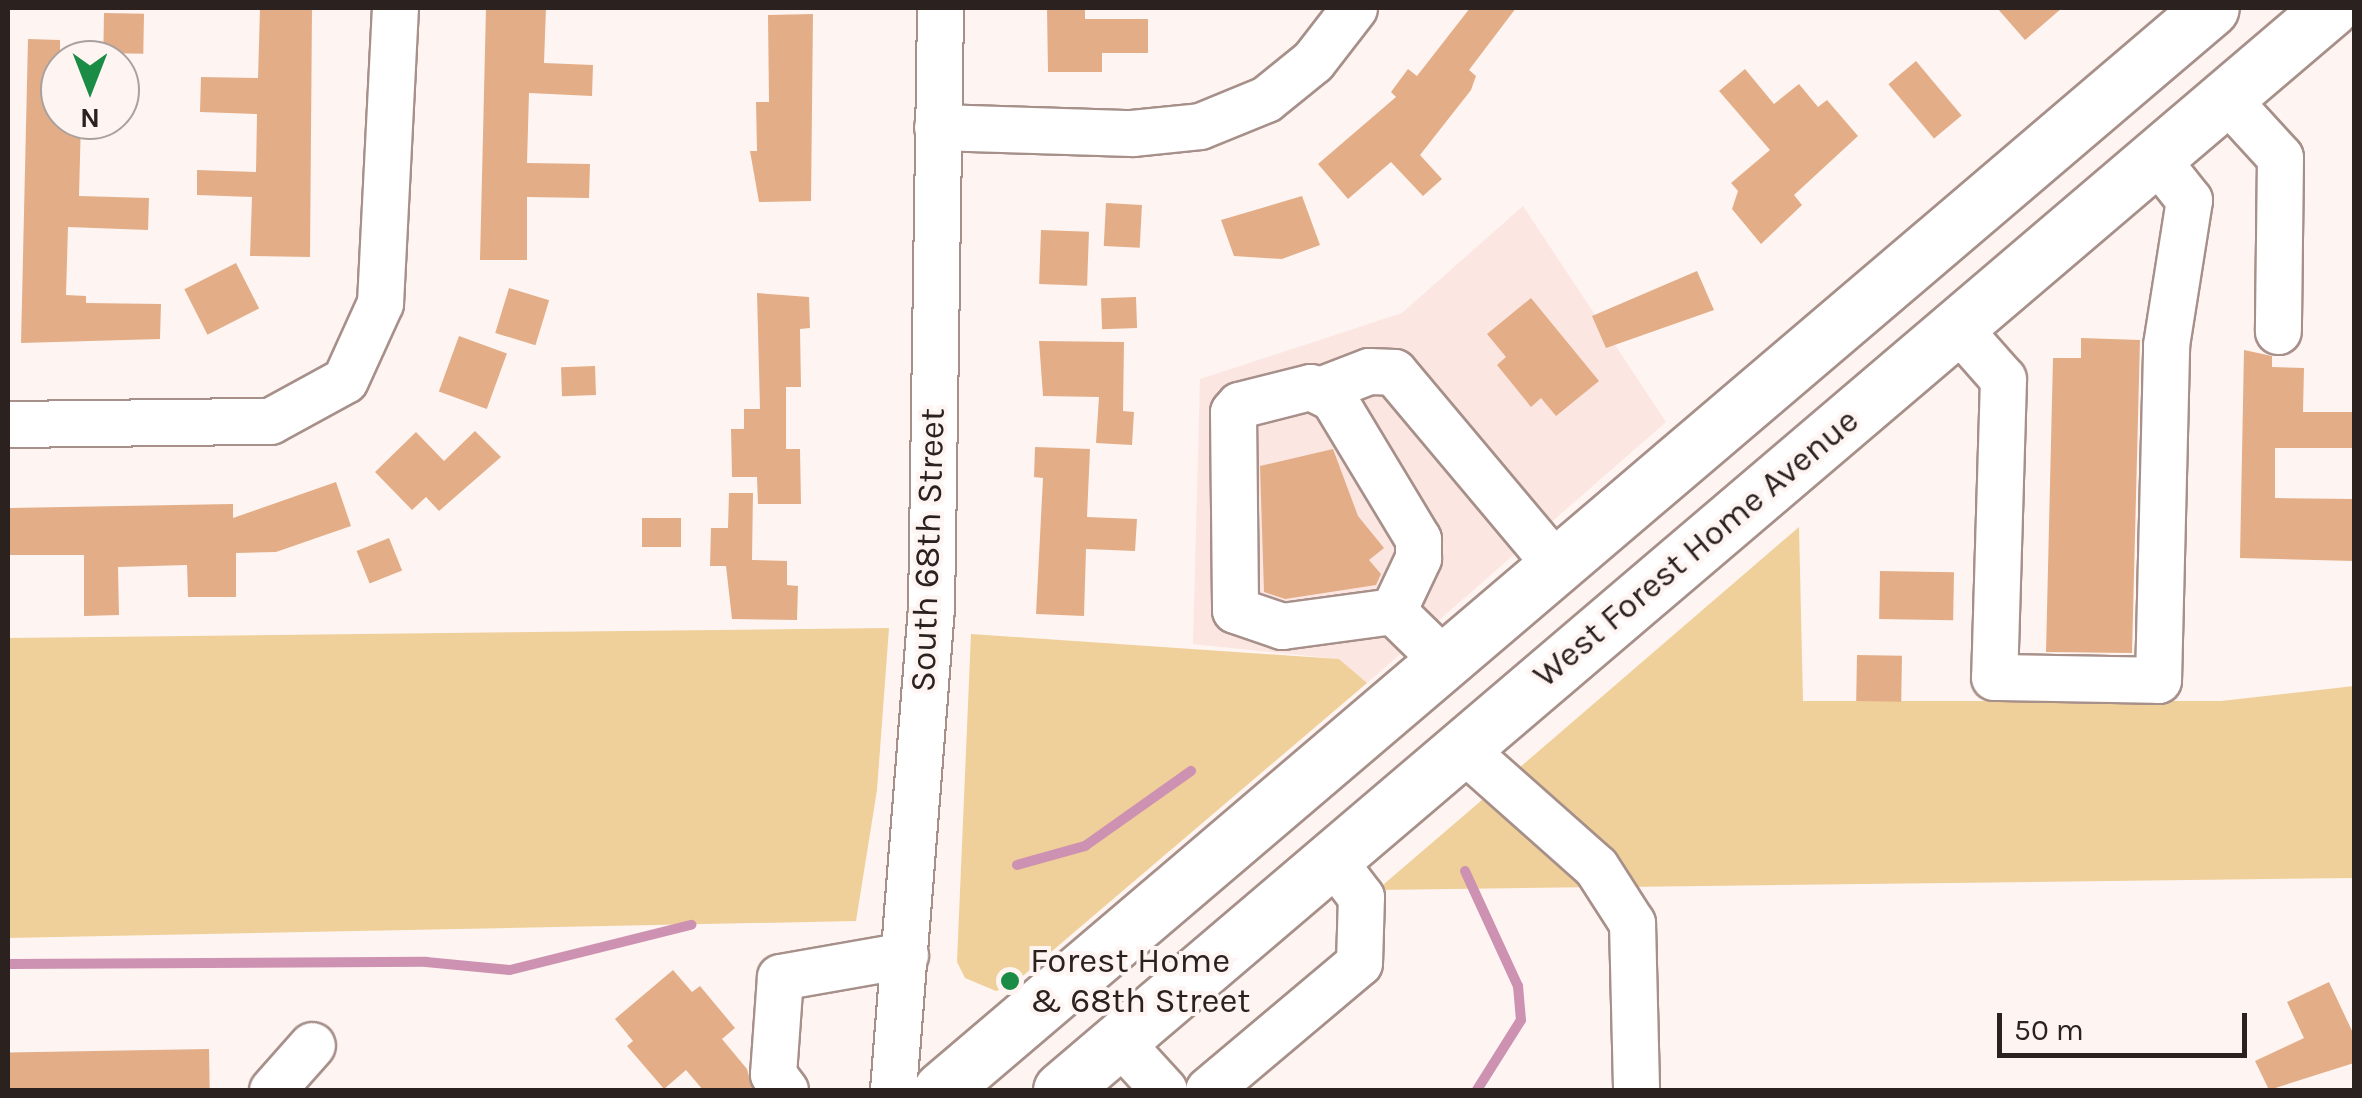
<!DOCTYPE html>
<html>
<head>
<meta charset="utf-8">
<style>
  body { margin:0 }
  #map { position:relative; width:2362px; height:1098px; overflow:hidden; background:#fef4f1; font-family:Karla,sans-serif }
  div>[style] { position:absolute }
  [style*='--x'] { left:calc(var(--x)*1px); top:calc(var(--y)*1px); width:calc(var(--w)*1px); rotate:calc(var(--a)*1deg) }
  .built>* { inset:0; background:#fbe6e2 }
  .green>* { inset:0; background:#f0d09a }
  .stream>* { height:10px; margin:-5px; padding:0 5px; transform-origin:5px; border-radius:5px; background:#cd92b1 }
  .building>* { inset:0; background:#e3ae87; transform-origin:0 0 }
  .roads { filter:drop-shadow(2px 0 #a7908a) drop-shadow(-2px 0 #a7908a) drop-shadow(0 2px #a7908a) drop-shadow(0 -2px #a7908a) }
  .minor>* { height:45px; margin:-22.5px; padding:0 22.5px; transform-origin:22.5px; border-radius:22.5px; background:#fff }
  .major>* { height:55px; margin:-27.5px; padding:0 27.5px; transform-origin:27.5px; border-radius:27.5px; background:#fff }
  .dots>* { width:28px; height:28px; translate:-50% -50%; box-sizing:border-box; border:5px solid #fef4f1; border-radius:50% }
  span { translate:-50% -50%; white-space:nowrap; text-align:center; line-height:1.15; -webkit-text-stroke:8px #fef4f1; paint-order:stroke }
  .street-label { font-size:35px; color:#2b2220 }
  .poi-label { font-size:35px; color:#2b2220 }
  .left { translate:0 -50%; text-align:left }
  .frame { position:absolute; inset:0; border:10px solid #2b2220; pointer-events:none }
  .north { position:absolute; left:40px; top:40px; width:100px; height:100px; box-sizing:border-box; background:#fef4f1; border:2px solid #aaa09d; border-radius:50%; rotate:180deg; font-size:28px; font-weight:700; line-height:40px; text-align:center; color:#2b2220 }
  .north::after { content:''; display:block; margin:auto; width:35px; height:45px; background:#1b8c45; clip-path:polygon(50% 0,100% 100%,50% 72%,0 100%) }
  .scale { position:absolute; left:1997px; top:1013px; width:250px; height:45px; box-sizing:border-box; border:5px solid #2b2220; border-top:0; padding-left:12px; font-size:30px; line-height:35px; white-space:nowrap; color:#2b2220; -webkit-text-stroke:8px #fef4f1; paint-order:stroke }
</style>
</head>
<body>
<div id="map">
  <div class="built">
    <i style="clip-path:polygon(1523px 206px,1666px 422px,1367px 683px,1338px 659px,1193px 644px,1200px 379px,1402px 313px)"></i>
  </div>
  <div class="green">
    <i style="clip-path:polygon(1799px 527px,1803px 701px,2221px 701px,2354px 686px,2354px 878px,1624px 887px,1511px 775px)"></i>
    <i style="clip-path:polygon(889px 628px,877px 790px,856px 921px,8px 938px,8px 638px)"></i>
    <i style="clip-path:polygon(971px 634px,1339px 659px,1367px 683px,1011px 986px,996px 991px,965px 978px,957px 962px)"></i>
    <i style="clip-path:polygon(1489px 794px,1601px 887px,1377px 890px)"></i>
  </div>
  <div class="stream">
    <i style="--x:1017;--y:865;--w:71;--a:-15.6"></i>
    <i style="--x:1085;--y:846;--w:130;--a:-35.3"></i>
    <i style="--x:1465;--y:871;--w:127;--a:65.3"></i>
    <i style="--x:1518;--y:986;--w:34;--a:85"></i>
    <i style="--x:1521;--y:1020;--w:83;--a:122.2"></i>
    <i style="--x:8;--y:964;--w:418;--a:-0.3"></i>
    <i style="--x:426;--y:962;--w:84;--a:5.4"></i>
    <i style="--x:510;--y:970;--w:187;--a:-14"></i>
  </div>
  <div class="building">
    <i style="clip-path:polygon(260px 8px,312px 8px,310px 257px,250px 256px,252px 197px,197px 195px,197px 170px,256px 172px,257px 114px,200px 112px,201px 77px,258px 78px)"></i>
    <i style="clip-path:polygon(486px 8px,546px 8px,544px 63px,593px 65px,592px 96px,529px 93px,527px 163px,590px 164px,589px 198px,527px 197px,527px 260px,480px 260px)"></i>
    <i style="clip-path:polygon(1047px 8px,1085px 8px,1085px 19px,1148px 19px,1148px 53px,1102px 53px,1102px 72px,1048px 72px)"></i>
    <i style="clip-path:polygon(1470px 8px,1516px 8px,1469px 70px,1476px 76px,1471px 90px,1420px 155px,1442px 179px,1423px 196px,1391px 162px,1348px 199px,1318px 164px,1396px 97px,1391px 92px,1408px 69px,1417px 76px)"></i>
    <i style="clip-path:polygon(1997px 8px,2062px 8px,2025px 40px)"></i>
    <i style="left:104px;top:13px;width:40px;height:40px;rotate:1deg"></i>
    <i style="clip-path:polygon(813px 14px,811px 201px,759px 202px,750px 151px,757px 151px,756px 102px,769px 102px,768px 15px)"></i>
    <i style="clip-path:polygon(28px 39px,60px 40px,60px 120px,81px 120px,79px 196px,149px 198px,148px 230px,68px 227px,66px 295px,86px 296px,86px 303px,161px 304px,160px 339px,21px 343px)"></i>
    <i style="left:1916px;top:61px;width:71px;height:36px;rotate:50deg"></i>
    <i style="clip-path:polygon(1745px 69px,1774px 104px,1799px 84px,1818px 107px,1827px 100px,1858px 136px,1794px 195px,1802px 205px,1761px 244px,1732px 209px,1738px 191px,1731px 183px,1770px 150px,1719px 91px)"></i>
    <i style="clip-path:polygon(1302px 196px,1320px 245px,1282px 259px,1234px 256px,1221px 220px)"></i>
    <i style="left:1106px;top:203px;width:36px;height:43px;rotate:3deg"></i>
    <i style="left:1041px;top:230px;width:48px;height:54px;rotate:2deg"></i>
    <i style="left:236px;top:263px;width:51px;height:58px;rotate:63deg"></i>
    <i style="clip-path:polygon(1697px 271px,1714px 310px,1606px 348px,1592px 316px)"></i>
    <i style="left:509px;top:288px;width:42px;height:47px;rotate:17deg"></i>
    <i style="clip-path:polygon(757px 293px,809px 297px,810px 328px,800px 329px,801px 387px,786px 387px,786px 449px,800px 449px,801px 504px,758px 504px,757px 477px,732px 477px,731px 429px,744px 429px,744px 409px,760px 409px)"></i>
    <i style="left:1136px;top:297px;width:31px;height:35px;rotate:88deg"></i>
    <i style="clip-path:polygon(1531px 298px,1599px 381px,1556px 416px,1541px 398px,1531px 407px,1497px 365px,1506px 357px,1487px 334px)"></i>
    <i style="left:459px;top:336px;width:51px;height:59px;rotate:20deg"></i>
    <i style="clip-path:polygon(2081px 338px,2140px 340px,2132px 653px,2046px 652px,2053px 358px,2081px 358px)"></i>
    <i style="clip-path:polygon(1039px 341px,1124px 342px,1123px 411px,1134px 412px,1132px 445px,1096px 443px,1099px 397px,1043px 396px)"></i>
    <i style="clip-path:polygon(2244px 350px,2272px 356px,2272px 367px,2304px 368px,2303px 412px,2354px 412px,2354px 448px,2275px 448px,2275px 498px,2354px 499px,2354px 561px,2240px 558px)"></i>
    <i style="left:595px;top:366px;width:29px;height:34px;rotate:88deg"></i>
    <i style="clip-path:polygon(475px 431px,501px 457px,439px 511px,426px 497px,412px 510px,375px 472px,416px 432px,444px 461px)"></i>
    <i style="clip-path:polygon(1035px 447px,1090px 449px,1087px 517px,1137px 519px,1135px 551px,1086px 549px,1084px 616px,1036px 614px,1043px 478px,1034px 477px)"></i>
    <i style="clip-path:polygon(1333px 449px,1358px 516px,1384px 548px,1369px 560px,1381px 574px,1376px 585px,1285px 599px,1264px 592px,1260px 466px)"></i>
    <i style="clip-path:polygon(336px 482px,351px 526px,276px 552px,236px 553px,236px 597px,188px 597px,187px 565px,118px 567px,119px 615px,84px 616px,84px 555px,8px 555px,9px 508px,233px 504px,233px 518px)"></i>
    <i style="clip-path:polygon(729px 493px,753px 493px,752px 560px,787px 561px,787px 585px,798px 586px,797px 620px,732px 619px,726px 566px,710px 566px,711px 528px,728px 528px)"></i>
    <i style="left:642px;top:518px;width:39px;height:29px"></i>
    <i style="left:389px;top:538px;width:35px;height:35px;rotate:68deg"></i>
    <i style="left:1880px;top:571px;width:74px;height:48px;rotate:1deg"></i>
    <i style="left:1857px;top:655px;width:45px;height:46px;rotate:1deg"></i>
    <i style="clip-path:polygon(673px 970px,692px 992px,700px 986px,735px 1028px,722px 1039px,747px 1069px,753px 1090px,703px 1090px,686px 1070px,664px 1089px,627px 1046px,633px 1041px,615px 1019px)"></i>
    <i style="clip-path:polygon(2329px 982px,2354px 1035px,2354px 1063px,2269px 1090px,2255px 1061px,2304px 1038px,2287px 1002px)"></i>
    <i style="left:209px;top:1049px;width:41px;height:201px;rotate:89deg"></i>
  </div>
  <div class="roads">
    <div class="minor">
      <i style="--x:2225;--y:97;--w:81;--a:47.5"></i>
      <i style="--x:2280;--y:157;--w:174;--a:90.7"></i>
      <i style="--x:937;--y:127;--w:195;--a:1.8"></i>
      <i style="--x:1132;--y:133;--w:68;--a:-5.9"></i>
      <i style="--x:1200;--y:126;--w:71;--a:-22.2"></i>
      <i style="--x:1266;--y:99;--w:60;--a:-39"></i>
      <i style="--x:1313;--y:61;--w:67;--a:-52.3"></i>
      <i style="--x:1957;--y:327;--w:69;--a:48.5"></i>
      <i style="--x:2003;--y:379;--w:298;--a:91.7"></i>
      <i style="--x:1994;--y:677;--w:164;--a:1"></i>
      <i style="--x:2158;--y:680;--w:335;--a:-88.6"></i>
      <i style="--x:2166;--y:345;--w:147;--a:-81"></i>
      <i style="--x:2189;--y:200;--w:55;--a:-128.3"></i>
      <i style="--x:1322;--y:389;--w:50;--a:-21"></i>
      <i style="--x:1369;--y:371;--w:25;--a:2"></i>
      <i style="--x:1394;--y:372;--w:253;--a:50"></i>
      <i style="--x:8;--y:424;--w:262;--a:-0.7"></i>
      <i style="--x:270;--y:421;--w:85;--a:-28.7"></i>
      <i style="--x:345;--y:380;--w:85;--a:-65.6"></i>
      <i style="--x:380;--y:303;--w:295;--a:-87.1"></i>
      <i style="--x:1393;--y:611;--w:59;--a:-64.7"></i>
      <i style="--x:1418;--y:558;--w:19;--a:-90"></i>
      <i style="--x:1418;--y:539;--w:165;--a:-121.1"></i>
      <i style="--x:1333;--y:398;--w:25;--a:-154"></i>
      <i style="--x:1310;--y:387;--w:73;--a:165.8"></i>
      <i style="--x:1239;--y:405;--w:9;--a:131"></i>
      <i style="--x:1233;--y:412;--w:198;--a:89.4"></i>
      <i style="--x:1235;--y:610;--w:50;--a:18.8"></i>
      <i style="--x:1282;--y:626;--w:112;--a:-7.7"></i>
      <i style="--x:1393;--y:611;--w:71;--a:44.4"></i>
      <i style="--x:1462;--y:748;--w:179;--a:41.6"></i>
      <i style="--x:1596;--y:867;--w:67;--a:57.3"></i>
      <i style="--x:1632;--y:923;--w:167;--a:88.6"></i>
      <i style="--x:1120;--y:1042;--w:65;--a:47.5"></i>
      <i style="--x:272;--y:1090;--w:60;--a:-48.4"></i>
      <i style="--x:785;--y:1090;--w:20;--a:-127"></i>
      <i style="--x:773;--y:1074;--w:97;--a:-85.9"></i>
      <i style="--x:780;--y:977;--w:127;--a:-10"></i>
      <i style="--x:893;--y:1090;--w:482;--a:-85.5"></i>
      <i style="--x:931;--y:609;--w:601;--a:-89.14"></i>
      <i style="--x:1208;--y:1090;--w:197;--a:-40.1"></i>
      <i style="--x:1359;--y:963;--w:66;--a:-88.3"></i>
      <i style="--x:1361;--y:897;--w:48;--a:-127.3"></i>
    </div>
    <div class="major">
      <i style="--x:941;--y:1090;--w:1668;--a:-40.43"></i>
      <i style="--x:1061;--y:1090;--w:1668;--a:-40.43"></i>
    </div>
  </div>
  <div class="dots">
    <i style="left:1010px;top:981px;background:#1b8c45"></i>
  </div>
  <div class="street-label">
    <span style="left:1696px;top:548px;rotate:-40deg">West Forest Home Avenue</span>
    <span style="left:928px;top:550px;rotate:-88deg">South 68th Street</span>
  </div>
  <div class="poi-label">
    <span class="left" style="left:1030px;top:981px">Forest Home<br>&amp; 68th Street</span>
  </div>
  <div class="frame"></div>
  <div class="north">N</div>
  <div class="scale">50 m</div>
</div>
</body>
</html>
